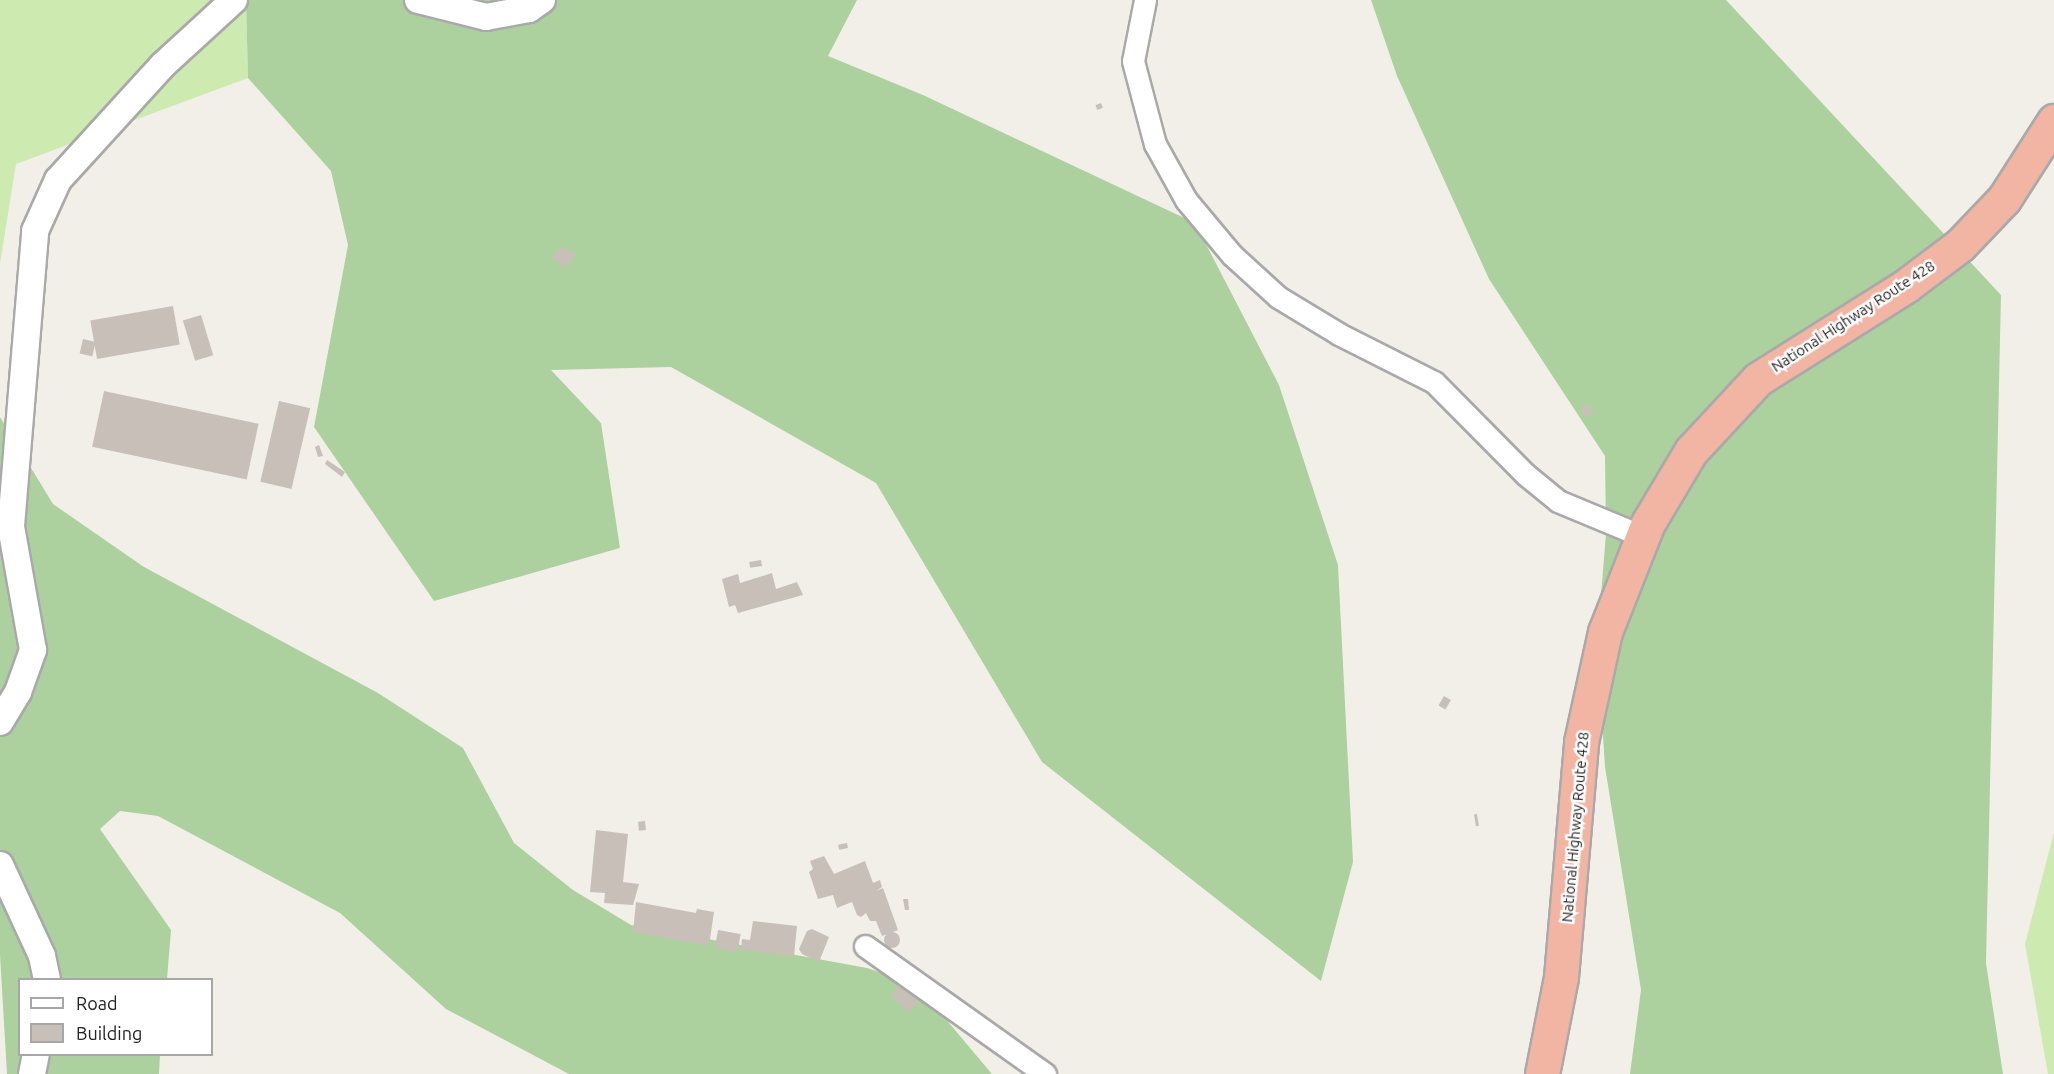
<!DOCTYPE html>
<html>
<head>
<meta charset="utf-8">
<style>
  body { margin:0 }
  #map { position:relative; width:2054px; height:1074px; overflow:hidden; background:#f2efe9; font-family:Ubuntu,sans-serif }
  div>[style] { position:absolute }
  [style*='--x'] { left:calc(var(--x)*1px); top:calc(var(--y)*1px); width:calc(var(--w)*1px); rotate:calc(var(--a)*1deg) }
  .grass>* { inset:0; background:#cdebb0 }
  .forest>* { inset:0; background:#add19e }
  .building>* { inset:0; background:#c7bfb8; transform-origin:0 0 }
  .round { border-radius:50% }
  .roads { filter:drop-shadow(2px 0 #a9a9a9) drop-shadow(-2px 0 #a9a9a9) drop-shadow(0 2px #a9a9a9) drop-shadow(0 -2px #a9a9a9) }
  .minor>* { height:21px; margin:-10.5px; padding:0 10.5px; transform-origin:10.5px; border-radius:10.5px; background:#fff }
  .tertiary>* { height:26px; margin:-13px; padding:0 13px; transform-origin:13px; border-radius:13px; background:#fff }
  .trunk>* { height:33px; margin:-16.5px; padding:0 16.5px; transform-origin:16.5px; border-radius:16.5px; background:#f2b4a3 }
  span { translate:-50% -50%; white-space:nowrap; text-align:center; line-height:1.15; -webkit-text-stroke:5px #fff; paint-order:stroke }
  .street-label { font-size:15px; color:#222 }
  .legend { position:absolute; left:18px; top:978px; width:195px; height:78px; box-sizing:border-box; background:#fff; border:2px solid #a7a7a7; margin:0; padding:8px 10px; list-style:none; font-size:18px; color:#222 }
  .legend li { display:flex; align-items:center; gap:12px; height:30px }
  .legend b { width:30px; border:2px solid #a7a7a7 }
</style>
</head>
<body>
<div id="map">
  <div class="grass">
    <i style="clip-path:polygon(0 0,246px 0,248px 78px,16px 164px,0 264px)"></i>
    <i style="clip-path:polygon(2054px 832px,2054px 1074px,2048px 1074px,2025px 944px)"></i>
  </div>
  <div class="forest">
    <i style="clip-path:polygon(246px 0,857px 0,828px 56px,923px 95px,1195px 223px,1279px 385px,1338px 565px,1353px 862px,1321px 981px,1042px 762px,876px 483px,671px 367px,551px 370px,601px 423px,620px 548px,434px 601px,314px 427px,348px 245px,331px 171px,248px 78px)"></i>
    <i style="clip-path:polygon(1371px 0,1726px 0,2001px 295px,1986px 963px,2003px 1074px,1630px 1074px,1641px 990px,1605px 767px,1597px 643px,1606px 534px,1605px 456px,1489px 279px,1397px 76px)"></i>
    <i style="clip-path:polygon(0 417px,53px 504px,144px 567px,378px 693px,463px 748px,514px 843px,573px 890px,631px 925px,867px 968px,917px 985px,992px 1074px,569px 1074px,446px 1009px,340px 913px,158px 816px,120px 811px,100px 829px,171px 930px,167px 979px,20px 980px,20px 1054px,160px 1055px,159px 1074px,7px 1074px,0 955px)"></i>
  </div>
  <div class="building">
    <i style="left:1101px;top:103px;width:5px;height:6px;rotate:68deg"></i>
    <i style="clip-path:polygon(560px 247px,577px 253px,565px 268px,552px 258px)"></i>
    <i style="left:173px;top:306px;width:39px;height:84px;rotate:80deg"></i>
    <i style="left:201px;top:315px;width:42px;height:19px;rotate:73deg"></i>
    <i style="left:83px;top:339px;width:13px;height:15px;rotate:13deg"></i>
    <i style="left:104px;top:391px;width:158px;height:57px;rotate:12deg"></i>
    <i style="left:279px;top:401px;width:32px;height:83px;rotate:13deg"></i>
    <i style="left:1591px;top:406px;width:9px;height:9px;rotate:90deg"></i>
    <i style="clip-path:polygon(319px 445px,323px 456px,318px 457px,315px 447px)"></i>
    <i style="clip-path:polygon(327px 460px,345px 472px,342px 477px,325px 464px)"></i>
    <i style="left:761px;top:560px;width:6px;height:12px;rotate:81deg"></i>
    <i style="clip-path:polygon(772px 573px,776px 589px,797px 582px,803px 595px,738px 613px,735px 605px,729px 607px,722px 579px,738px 574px,740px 583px)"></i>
    <i style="left:1444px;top:696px;width:8px;height:11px;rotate:30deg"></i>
    <i style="left:1477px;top:814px;width:12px;height:3px;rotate:81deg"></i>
    <i style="left:645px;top:821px;width:9px;height:7px;rotate:84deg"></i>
    <i style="clip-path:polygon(596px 830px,628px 834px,623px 882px,639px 884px,633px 905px,604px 903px,605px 893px,590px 892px)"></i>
    <i style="left:847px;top:843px;width:5px;height:9px;rotate:79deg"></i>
    <i style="clip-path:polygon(824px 856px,834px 874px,865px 861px,873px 883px,880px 880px,882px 887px,876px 891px,883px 888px,898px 930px,882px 936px,876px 921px,870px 921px,866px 913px,861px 917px,857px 915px,852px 902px,837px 908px,833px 895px,818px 899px,809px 872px,813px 869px,810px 861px)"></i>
    <i style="clip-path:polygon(903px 899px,908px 899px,909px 910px,905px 910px)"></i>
    <i style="clip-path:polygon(636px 902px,696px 913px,697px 909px,714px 912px,709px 946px,633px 932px)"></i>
    <i style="clip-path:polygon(753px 921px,797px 926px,794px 956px,741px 950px,742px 939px,750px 940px)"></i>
    <i style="clip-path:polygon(812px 929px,829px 937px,819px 962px,802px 954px,799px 949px,807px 931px)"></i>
    <i style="left:718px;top:930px;width:23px;height:18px;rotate:10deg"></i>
    <i class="round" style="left:884px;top:932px;width:16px;height:16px"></i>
    <i style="left:900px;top:985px;width:25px;height:14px;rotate:42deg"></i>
  </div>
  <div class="roads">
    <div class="minor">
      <i style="--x:1145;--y:0;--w:62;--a:101.1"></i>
      <i style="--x:1133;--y:61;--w:86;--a:75.2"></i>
      <i style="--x:1155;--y:144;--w:64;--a:61"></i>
      <i style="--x:1186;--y:200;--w:72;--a:50.1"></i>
      <i style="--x:1232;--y:255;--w:62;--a:42.4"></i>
      <i style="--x:1278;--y:297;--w:71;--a:31.2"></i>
      <i style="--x:1339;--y:334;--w:106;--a:26.8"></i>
      <i style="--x:1434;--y:382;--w:129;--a:45.3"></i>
      <i style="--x:1525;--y:474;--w:43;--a:39.3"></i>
      <i style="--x:1558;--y:501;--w:91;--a:22.6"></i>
      <i style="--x:865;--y:946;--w:221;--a:35.4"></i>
    </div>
    <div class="tertiary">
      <i style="--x:418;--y:0;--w:70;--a:14"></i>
      <i style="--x:486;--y:17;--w:44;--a:-10.5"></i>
      <i style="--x:529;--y:9;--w:16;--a:-35"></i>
      <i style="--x:0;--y:722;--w:35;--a:-59"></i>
      <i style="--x:18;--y:692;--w:45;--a:-70.3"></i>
      <i style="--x:33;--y:650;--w:126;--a:-100.1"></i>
      <i style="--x:11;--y:526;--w:296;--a:-85.3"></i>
      <i style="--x:35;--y:231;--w:56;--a:-65.7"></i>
      <i style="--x:58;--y:180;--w:156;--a:-47.6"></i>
      <i style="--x:163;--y:65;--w:96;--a:-42.5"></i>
      <i style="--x:0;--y:865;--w:100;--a:65.2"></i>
      <i style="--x:42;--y:956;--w:25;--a:78"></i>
      <i style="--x:32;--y:1074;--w:20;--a:-79"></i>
    </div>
    <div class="trunk">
      <i style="--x:1542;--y:1074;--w:99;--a:-78.9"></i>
      <i style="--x:1561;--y:977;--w:236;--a:-85.1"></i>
      <i style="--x:1581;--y:742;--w:113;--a:-77.7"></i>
      <i style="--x:1605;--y:632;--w:117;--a:-68.5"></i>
      <i style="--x:1648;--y:523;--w:84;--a:-59.2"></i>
      <i style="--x:1691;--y:451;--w:98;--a:-47.1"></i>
      <i style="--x:1758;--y:379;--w:176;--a:-32.2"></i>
      <i style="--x:1907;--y:285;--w:66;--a:-37"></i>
      <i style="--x:1960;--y:245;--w:64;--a:-46.3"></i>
      <i style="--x:2004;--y:199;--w:93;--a:-57.3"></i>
    </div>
  </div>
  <div class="street-label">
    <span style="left:1853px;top:316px;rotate:-33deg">National Highway Route 428</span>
    <span style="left:1575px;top:827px;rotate:-85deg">National Highway Route 428</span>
  </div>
  <ul class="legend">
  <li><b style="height:8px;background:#fff"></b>Road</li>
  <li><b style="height:16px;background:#c7bfb8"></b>Building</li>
  </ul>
</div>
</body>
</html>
